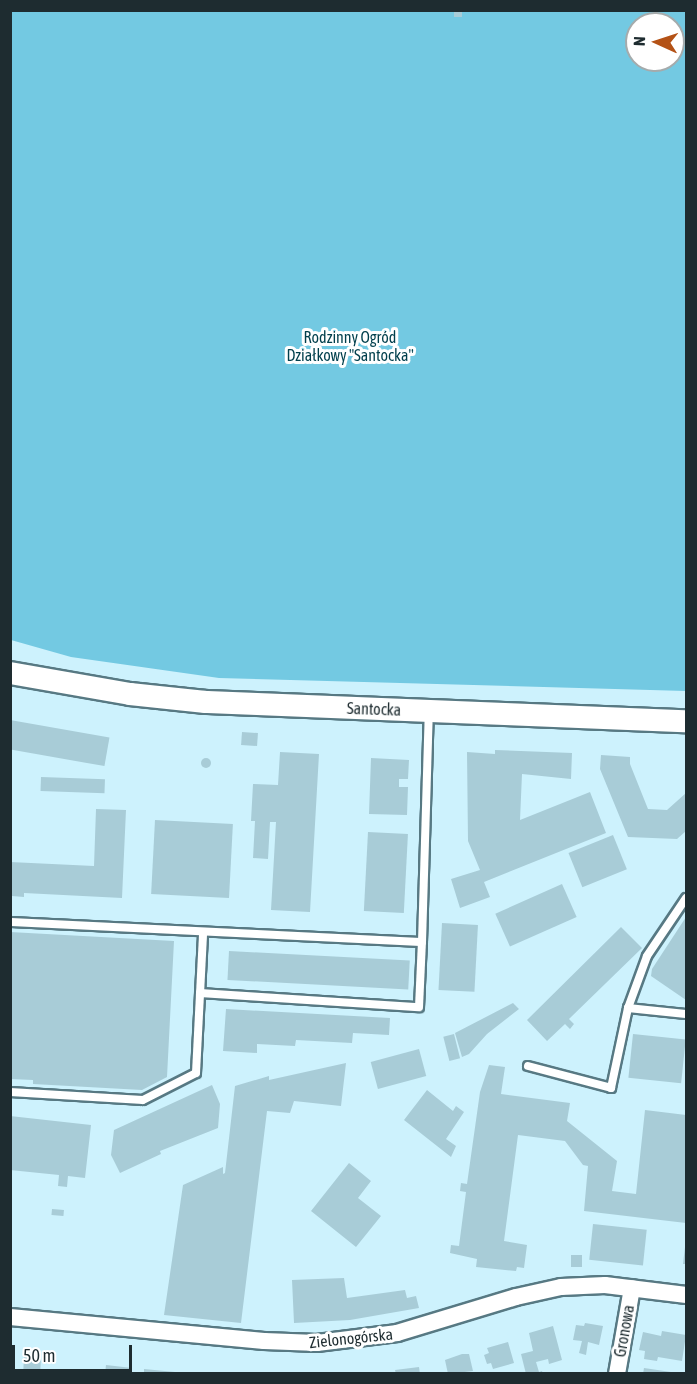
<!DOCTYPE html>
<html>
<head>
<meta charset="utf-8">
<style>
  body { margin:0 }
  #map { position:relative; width:697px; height:1384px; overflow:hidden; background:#cdf2fd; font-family:"Asap Condensed",sans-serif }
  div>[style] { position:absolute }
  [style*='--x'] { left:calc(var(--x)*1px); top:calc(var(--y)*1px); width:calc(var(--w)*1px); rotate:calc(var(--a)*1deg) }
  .green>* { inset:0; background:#73c9e2 }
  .building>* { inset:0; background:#a8ccd7; transform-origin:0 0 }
  .round { border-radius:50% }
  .roads { filter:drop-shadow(2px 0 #577983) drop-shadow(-2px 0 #577983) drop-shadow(0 2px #577983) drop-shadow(0 -2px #577983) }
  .lane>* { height:8px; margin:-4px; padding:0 4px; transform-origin:4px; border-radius:4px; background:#fff }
  .street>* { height:16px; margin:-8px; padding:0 8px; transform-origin:8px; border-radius:8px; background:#fff }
  .secondary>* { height:22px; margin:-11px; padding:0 11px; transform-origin:11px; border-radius:11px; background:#fff }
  span { translate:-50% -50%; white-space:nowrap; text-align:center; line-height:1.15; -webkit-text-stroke:6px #fff; paint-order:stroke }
  .park-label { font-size:16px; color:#013f4c }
  .street-label { font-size:16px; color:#1e2c30 }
  .frame { position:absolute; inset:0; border:12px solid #1e2c30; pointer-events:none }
  .north { position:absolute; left:625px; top:12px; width:60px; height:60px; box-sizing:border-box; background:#fff; border:2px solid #a5abac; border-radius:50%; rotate:273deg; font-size:16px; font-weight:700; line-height:24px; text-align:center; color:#1e2c30 }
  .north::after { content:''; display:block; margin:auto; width:21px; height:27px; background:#b45216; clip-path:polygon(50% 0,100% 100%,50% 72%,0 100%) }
  .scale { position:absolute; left:12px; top:1345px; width:120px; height:27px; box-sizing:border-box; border:3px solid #1e2c30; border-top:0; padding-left:8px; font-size:18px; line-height:21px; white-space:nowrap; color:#1e2c30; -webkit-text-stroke:4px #fff; paint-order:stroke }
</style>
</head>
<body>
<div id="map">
  <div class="green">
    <i style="clip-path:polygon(evenodd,10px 11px,686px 11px,686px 691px,219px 678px,71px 657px,11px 640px,10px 11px,637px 24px,673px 24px,673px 60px,637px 60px,637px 24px)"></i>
  </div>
  <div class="building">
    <i style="left:454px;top:10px;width:8px;height:7px"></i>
    <i style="left:10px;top:720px;width:101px;height:29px;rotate:10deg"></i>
    <i style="left:242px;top:732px;width:16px;height:13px;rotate:4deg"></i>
    <i style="clip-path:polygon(495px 750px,572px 753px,571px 779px,522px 774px,520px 820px,590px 792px,606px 833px,484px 882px,490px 897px,460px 908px,451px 879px,480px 870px,468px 841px,467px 752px,495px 754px)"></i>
    <i style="clip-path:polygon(280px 752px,319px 754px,310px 912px,271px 910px,276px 822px,270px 822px,268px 859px,253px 858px,255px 821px,251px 821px,253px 784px,278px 785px)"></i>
    <i style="clip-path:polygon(601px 755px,630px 757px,630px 764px,648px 809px,667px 810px,686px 793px,686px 831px,677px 839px,628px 837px,600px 769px)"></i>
    <i style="clip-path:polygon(371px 758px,409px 760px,408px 779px,399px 779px,399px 787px,408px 787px,407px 815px,369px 814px)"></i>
    <i class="round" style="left:201px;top:758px;width:10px;height:10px"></i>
    <i style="left:41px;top:777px;width:64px;height:14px;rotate:2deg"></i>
    <i style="clip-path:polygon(96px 809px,126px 810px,122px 898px,24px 893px,24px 897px,12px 896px,10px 862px,94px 866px)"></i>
    <i style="left:155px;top:820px;width:78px;height:74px;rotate:3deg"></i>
    <i style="left:368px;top:832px;width:40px;height:79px;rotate:3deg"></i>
    <i style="left:613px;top:835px;width:37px;height:48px;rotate:68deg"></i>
    <i style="left:562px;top:884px;width:36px;height:73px;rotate:66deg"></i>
    <i style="clip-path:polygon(686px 917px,686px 1000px,651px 976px,652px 969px)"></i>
    <i style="left:442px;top:923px;width:36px;height:67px;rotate:3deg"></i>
    <i style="clip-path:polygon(621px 927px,642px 948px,569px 1019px,574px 1024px,570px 1029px,565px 1024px,547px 1041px,527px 1020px)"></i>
    <i style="clip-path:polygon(10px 932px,174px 941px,167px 1077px,142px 1090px,33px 1084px,33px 1080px,10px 1079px)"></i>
    <i style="left:229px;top:951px;width:181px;height:29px;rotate:3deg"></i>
    <i style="clip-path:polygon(513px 1003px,519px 1009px,487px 1034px,469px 1054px,462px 1057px,455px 1033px)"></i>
    <i style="clip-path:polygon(226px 1009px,390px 1018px,389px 1035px,353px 1033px,352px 1043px,296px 1040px,295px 1046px,257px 1044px,257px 1053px,223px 1051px)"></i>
    <i style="left:454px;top:1034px;width:25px;height:11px;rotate:76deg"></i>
    <i style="left:633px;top:1034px;width:53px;height:44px;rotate:6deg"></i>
    <i style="left:419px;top:1049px;width:28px;height:50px;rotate:75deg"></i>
    <i style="clip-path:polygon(346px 1063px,341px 1106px,294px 1101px,290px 1113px,267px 1111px,241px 1323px,164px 1315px,183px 1185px,223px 1167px,223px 1174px,225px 1173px,235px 1086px,269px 1076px,269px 1080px)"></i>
    <i style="clip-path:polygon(489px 1065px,505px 1067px,501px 1094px,570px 1103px,567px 1121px,617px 1161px,612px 1191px,636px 1194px,645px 1110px,686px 1115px,686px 1223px,584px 1211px,588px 1166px,583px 1165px,565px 1141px,518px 1135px,504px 1241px,527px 1245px,524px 1268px,517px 1267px,516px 1271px,476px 1267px,477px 1259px,450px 1253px,451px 1245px,459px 1246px,466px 1192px,460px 1191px,461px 1183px,467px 1184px,480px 1092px)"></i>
    <i style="clip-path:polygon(212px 1085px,220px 1104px,218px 1128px,160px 1151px,161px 1154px,120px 1173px,111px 1155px,114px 1130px)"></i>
    <i style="clip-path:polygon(427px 1090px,453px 1111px,456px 1106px,464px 1112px,446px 1139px,456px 1146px,451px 1157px,404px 1120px)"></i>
    <i style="clip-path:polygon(10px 1116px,91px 1125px,85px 1178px,68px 1176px,67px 1187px,58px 1186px,59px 1175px,10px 1170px)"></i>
    <i style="clip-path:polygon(349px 1163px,371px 1181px,358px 1198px,381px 1216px,356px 1247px,311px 1211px)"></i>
    <i style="left:52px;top:1209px;width:12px;height:6px;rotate:5deg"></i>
    <i style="left:593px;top:1224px;width:54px;height:36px;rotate:6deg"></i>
    <i style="clip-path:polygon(685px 1247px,686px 1247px,686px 1264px,683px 1264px)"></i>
    <i style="left:571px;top:1255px;width:11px;height:12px"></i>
    <i style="clip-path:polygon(344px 1278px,347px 1298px,405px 1290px,407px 1298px,416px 1296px,419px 1308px,350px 1320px,294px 1323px,292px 1280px)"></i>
    <i style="clip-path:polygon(585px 1323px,603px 1326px,599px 1345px,588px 1342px,586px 1355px,579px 1353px,582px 1341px,573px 1340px,576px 1325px,584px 1326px)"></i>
    <i style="clip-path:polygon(553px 1326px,562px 1360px,549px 1364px,548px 1359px,536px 1362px,539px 1372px,542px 1371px,543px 1374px,526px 1374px,521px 1354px,533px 1351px,529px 1333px)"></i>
    <i style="clip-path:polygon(662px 1331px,686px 1335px,682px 1361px,658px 1357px,657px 1361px,644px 1359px,645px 1351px,639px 1350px,643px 1332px,661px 1336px)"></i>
    <i style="clip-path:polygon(508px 1342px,514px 1363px,493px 1369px,491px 1363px,487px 1364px,484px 1355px,489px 1353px,487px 1348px)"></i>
    <i style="clip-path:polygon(462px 1354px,469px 1354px,473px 1371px,448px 1374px,445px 1360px)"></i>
    <i style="left:24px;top:1357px;width:17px;height:17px;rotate:3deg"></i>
    <i style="clip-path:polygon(106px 1365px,132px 1368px,131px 1374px,105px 1374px)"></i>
    <i style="clip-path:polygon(419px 1367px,420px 1374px,396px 1374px,395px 1370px)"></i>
    <i style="clip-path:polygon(644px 1368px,671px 1372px,671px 1374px,643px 1374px)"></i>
    <i style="clip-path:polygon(144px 1369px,175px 1372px,175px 1374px,144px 1374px)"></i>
  </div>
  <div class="roads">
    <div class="lane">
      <i style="--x:10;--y:922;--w:412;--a:2.8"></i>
      <i style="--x:422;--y:942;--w:231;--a:-88.3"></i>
      <i style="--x:200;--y:993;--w:219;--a:3.7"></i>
      <i style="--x:419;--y:1007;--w:65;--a:-87.4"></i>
      <i style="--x:628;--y:1008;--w:55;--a:-69.9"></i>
      <i style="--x:647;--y:956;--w:70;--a:-56.1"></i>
      <i style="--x:528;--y:1066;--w:86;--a:14.8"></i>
      <i style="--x:611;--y:1088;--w:82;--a:-78"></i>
      <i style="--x:628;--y:1008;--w:58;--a:5.9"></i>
      <i style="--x:10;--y:1092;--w:133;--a:3.4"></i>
      <i style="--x:143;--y:1100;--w:59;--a:-27"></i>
      <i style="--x:196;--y:1073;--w:140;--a:-87.1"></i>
    </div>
    <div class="street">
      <i style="--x:10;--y:1317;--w:255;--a:5.4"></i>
      <i style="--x:264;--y:1341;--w:53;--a:2.2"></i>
      <i style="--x:317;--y:1343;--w:81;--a:-7.1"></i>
      <i style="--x:397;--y:1333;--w:124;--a:-16.8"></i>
      <i style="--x:516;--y:1297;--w:46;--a:-12.5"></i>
      <i style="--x:561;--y:1287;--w:44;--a:-2.6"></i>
      <i style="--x:605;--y:1285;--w:82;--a:7"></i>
      <i style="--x:617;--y:1374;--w:87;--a:-80.1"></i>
    </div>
    <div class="secondary">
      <i style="--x:10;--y:673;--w:122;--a:9.9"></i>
      <i style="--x:130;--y:694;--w:76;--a:6"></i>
      <i style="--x:206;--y:702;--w:480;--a:2.3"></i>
    </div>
  </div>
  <div class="park-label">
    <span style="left:350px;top:346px">Rodzinny Ogród<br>Działkowy "Santocka"</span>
  </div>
  <div class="street-label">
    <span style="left:374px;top:709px;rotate:2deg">Santocka</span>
    <span style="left:624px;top:1331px;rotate:-80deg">Gronowa</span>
    <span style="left:351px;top:1338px;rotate:-6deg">Zielonogórska</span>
  </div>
  <div class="frame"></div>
  <div class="north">N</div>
  <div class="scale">50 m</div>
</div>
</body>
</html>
